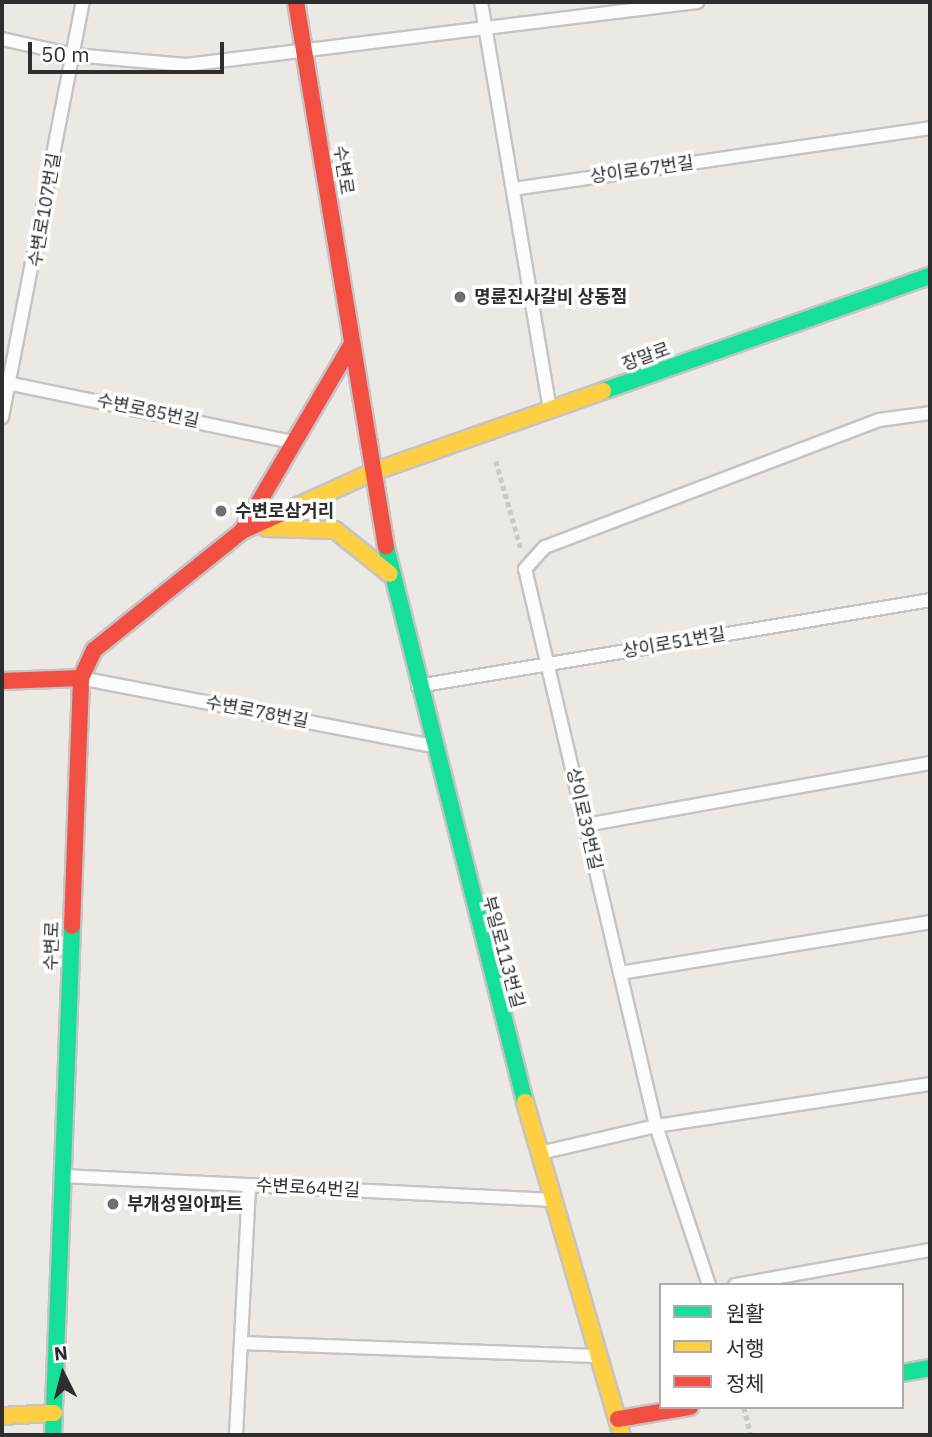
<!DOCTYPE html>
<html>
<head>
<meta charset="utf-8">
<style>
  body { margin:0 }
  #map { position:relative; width:932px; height:1437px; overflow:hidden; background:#ece8e4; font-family:"IBM Plex Sans","Noto Sans KR",sans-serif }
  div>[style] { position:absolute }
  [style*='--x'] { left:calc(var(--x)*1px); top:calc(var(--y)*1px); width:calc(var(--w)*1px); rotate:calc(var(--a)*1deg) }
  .path>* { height:4.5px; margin-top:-2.25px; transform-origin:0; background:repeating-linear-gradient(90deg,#c9c9c8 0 5px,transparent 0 8.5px) }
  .roads { filter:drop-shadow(2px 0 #c5c4c5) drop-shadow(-2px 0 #c5c4c5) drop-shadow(0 2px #c5c4c5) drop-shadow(0 -2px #c5c4c5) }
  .lane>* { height:12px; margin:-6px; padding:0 6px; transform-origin:6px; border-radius:6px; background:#fcfcfb }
  .fast>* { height:16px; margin:-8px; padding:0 8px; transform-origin:8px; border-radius:8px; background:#16e098 }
  .slow>* { height:16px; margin:-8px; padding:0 8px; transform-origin:8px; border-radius:8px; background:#ffcf43 }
  .jam>* { height:16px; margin:-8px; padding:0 8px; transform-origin:8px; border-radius:8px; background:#f24e42 }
  .dots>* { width:19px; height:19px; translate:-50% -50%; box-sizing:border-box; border:4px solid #fff; border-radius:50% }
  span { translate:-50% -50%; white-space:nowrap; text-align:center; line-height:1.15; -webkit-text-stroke:7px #fff; paint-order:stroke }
  .street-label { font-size:18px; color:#2e2e2e }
  .poi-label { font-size:18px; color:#2e2e2e; font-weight:700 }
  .left { translate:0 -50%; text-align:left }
  .frame { position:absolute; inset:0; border:4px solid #2e2e2e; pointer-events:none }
  .legend { position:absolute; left:659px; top:1283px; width:245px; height:126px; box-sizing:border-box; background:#fff; border:2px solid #ababab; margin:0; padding:9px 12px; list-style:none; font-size:21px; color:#2e2e2e }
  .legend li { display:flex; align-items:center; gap:14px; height:35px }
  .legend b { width:35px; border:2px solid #ababab }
  .north { position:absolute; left:28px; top:1339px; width:70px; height:70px; -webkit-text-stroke:5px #fff; paint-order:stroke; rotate:354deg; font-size:19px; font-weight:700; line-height:28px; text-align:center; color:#2e2e2e }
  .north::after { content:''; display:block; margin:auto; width:24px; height:32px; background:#2e2e2e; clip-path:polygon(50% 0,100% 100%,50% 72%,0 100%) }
  .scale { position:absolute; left:28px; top:42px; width:196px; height:32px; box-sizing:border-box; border:4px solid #2e2e2e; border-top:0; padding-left:9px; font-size:21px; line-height:24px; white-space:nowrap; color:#2e2e2e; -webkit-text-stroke:5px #fff; paint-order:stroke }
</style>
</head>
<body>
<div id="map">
  <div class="path">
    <i style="--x:496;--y:461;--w:91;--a:74.1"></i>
    <i style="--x:744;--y:1407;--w:29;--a:76"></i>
  </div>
  <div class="roads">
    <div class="lane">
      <i style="--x:481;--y:2;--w:413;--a:80.4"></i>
      <i style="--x:2;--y:39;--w:74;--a:12.5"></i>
      <i style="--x:74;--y:55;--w:112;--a:5.1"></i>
      <i style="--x:186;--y:65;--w:515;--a:-7.03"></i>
      <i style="--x:513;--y:189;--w:421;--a:-8.3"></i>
      <i style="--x:2;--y:382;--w:296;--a:11.7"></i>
      <i style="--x:2;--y:417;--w:423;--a:-79"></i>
      <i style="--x:85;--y:679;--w:349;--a:10.9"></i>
      <i style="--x:418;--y:686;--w:519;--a:-9.53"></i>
      <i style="--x:585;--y:825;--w:351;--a:-10.2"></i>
      <i style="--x:620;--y:973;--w:314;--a:-9.3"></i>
      <i style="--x:544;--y:1152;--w:115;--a:-13.1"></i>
      <i style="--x:656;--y:1126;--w:277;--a:-8.7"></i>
      <i style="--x:64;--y:1176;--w:489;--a:2.8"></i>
      <i style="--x:709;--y:1285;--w:168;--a:-108.4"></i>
      <i style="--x:656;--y:1126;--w:572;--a:-103.23"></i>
      <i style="--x:525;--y:569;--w:30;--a:-48"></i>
      <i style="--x:545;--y:547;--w:357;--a:-20.8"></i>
      <i style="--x:879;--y:420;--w:51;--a:-7.8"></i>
      <i style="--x:735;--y:1285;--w:198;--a:-10.2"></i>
      <i style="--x:241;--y:1343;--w:356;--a:2.1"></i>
      <i style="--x:236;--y:1435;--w:250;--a:-87"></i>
    </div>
    <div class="fast">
      <i style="--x:603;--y:391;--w:347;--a:-19.4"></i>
      <i style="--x:386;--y:547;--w:572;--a:75.94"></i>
      <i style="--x:902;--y:1373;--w:28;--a:-10"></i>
      <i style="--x:53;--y:1435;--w:509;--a:-87.86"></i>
    </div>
    <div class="slow">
      <i style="--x:289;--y:510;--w:92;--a:-24.3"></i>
      <i style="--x:373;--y:472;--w:244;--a:-19.4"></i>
      <i style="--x:266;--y:528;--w:69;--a:1.7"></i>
      <i style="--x:335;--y:530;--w:70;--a:38.7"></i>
      <i style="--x:525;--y:1102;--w:347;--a:73.8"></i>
      <i style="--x:2;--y:1416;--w:52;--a:-3.3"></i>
    </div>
    <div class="jam">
      <i style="--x:296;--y:2;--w:552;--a:80.62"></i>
      <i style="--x:242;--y:531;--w:216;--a:-59.6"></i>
      <i style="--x:2;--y:681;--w:79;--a:-2.2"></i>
      <i style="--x:72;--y:926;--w:248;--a:-87.9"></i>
      <i style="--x:81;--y:678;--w:31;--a:-65"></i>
      <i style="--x:94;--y:650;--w:190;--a:-38.8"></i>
      <i style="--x:242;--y:531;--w:51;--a:-24.1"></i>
      <i style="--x:618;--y:1419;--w:73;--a:-9.5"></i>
    </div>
  </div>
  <div class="dots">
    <i style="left:460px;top:297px;background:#706f6e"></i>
    <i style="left:221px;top:511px;background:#706f6e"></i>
    <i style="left:113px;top:1204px;background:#706f6e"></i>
  </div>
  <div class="street-label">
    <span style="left:343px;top:170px;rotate:81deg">수변로</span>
    <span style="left:642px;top:170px;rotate:-8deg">상이로67번길</span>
    <span style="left:45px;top:210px;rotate:-80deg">수변로107번길</span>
    <span style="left:646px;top:357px;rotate:-20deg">장말로</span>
    <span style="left:148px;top:411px;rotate:12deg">수변로85번길</span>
    <span style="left:674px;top:643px;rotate:-10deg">상이로51번길</span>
    <span style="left:257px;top:712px;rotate:11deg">수변로78번길</span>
    <span style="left:584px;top:819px;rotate:77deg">상이로39번길</span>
    <span style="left:52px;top:946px;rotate:-88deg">수변로</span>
    <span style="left:503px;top:952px;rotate:75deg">부일로113번길</span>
    <span style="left:308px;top:1188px;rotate:3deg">수변로64번길</span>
  </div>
  <div class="poi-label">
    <span class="left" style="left:474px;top:297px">명륜진사갈비 상동점</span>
    <span class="left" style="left:235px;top:511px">수변로삼거리</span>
    <span class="left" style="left:127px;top:1204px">부개성일아파트</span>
  </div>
  <div class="frame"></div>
  <ul class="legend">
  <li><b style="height:9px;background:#16e098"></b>원활</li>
  <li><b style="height:9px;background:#ffcf43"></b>서행</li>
  <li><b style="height:9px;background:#f24e42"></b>정체</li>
  </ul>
  <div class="north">N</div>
  <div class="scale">50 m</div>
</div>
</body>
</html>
